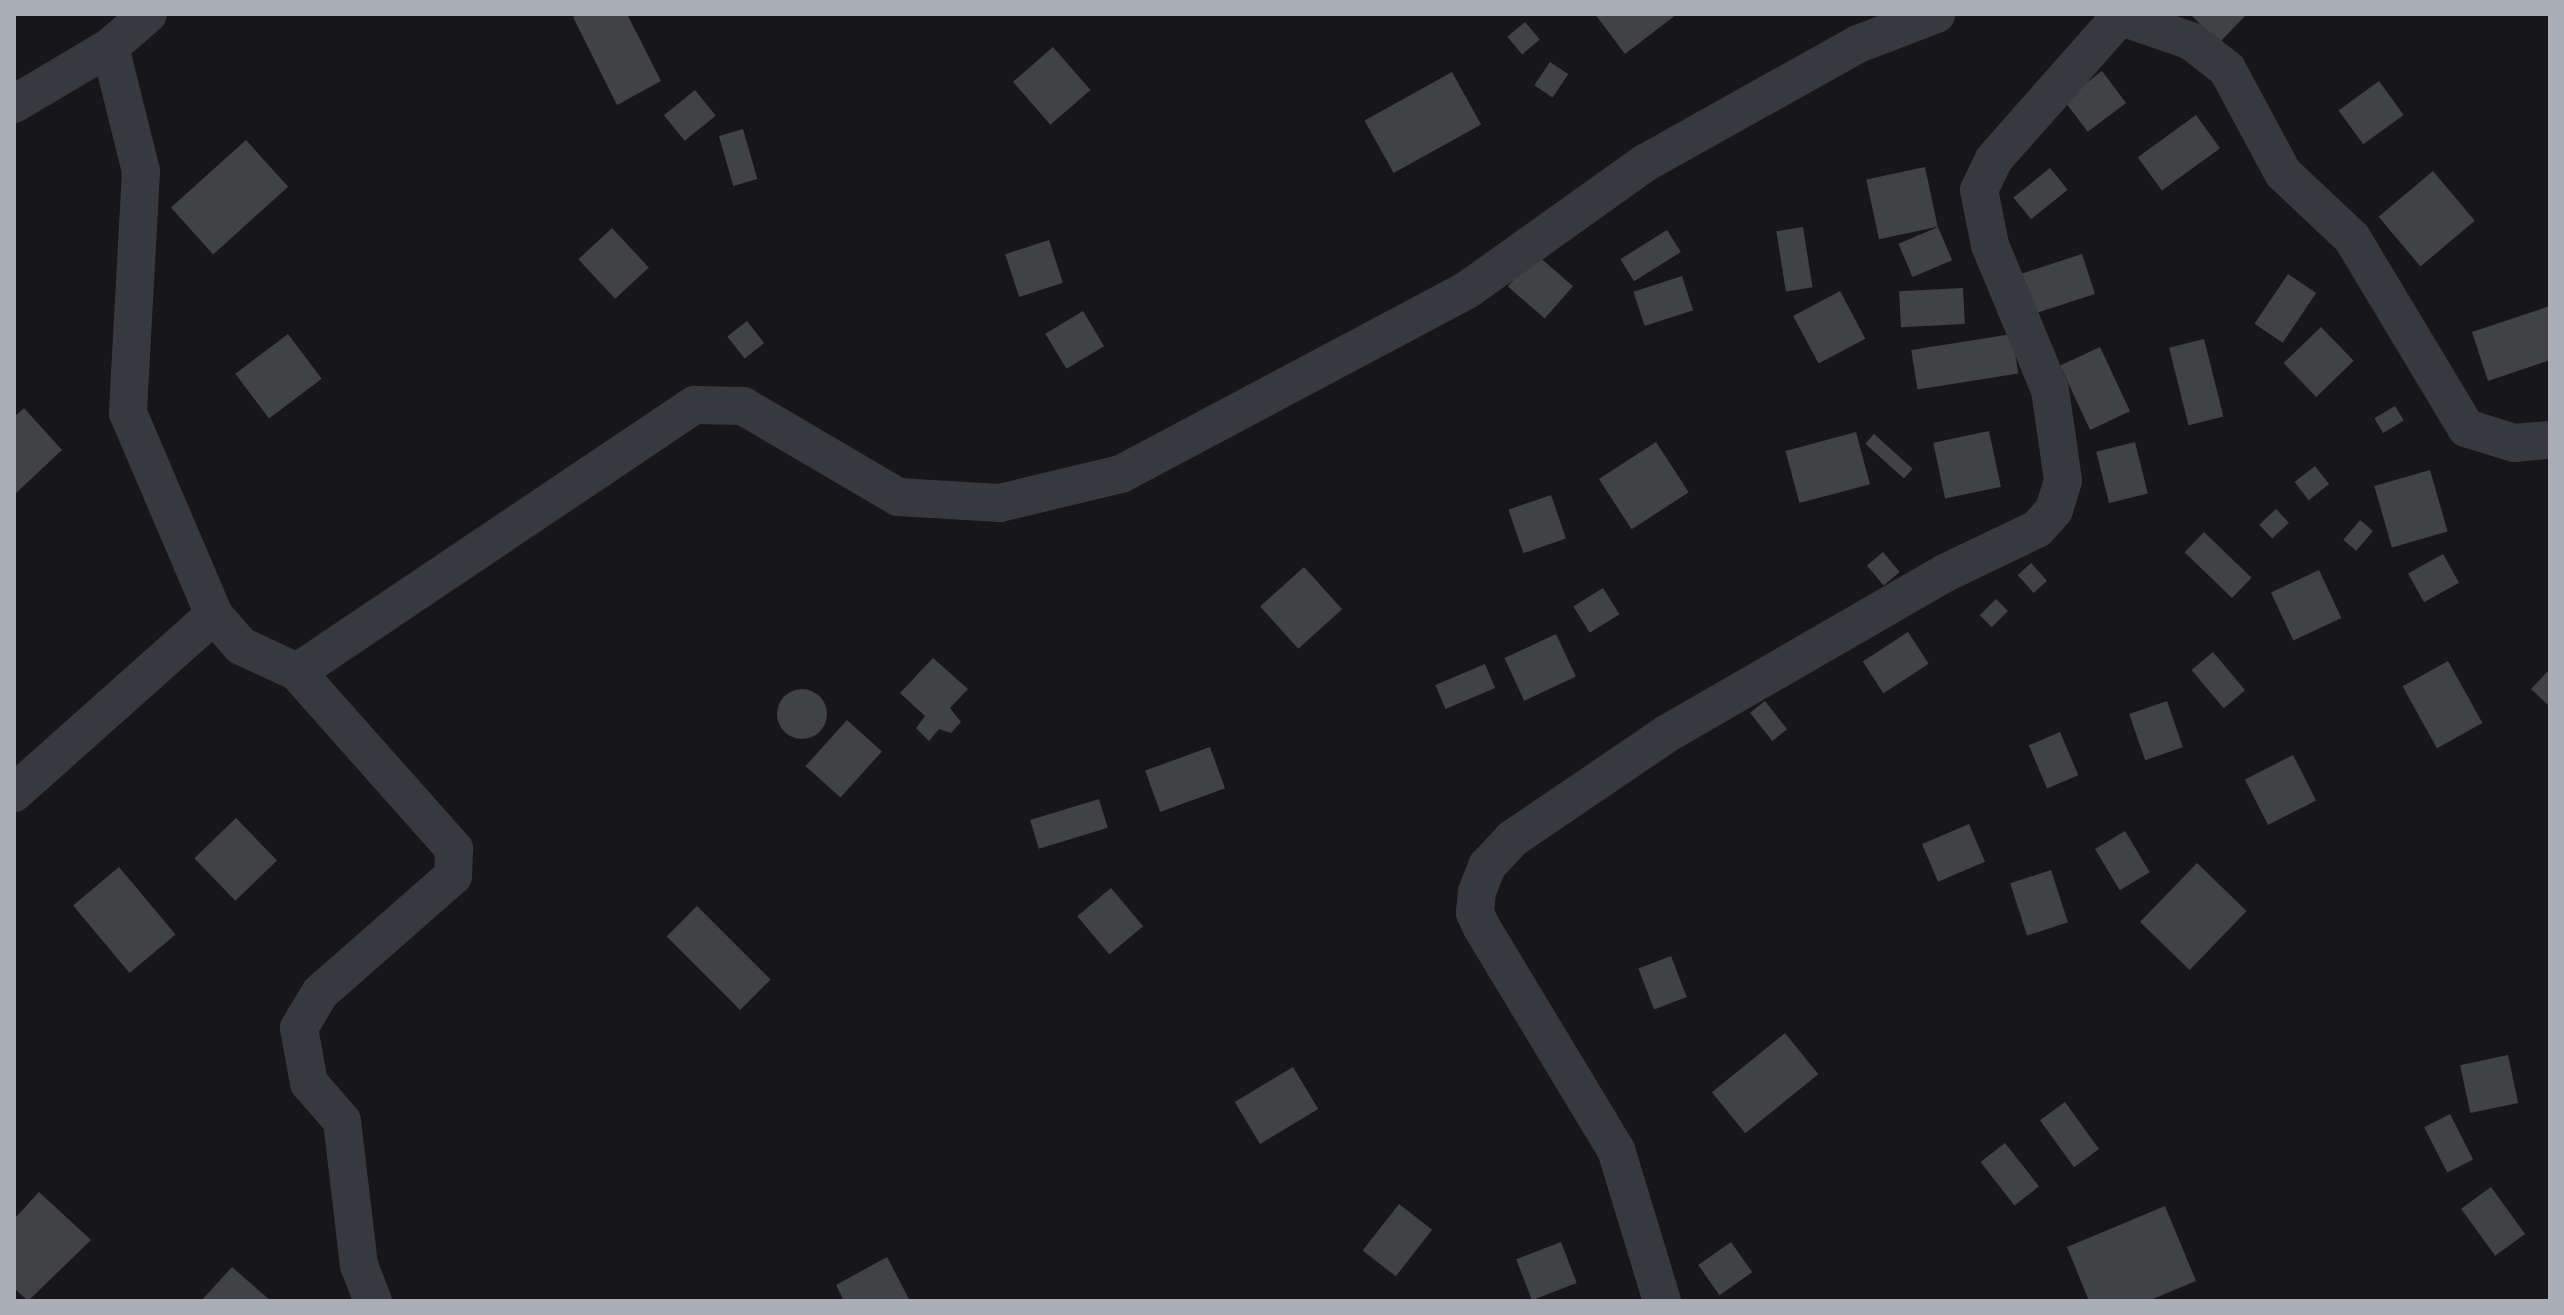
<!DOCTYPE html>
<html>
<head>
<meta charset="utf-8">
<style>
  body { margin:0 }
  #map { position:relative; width:2564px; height:1315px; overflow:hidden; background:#171719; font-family:"Public Sans",sans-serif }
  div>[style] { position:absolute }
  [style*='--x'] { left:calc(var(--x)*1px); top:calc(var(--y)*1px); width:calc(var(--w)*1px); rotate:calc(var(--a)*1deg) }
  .building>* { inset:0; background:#414246; transform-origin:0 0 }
  .round { border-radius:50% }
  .street>* { height:38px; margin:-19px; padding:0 19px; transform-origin:19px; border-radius:19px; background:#38393e }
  span { translate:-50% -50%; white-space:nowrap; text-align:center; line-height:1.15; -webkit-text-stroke:8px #121214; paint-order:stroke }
  .frame { position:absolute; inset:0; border:16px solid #aaaeb8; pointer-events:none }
</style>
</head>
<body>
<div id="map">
  <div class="building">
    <i style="clip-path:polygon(580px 14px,627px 14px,661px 81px,617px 105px,573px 17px)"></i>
    <i style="clip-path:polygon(1595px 14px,1677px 14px,1625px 54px)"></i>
    <i style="clip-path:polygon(2190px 14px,2247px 14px,2219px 43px)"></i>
    <i style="left:1525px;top:22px;width:23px;height:23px;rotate:50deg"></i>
    <i style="left:1053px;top:47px;width:57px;height:53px;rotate:49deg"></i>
    <i style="left:1550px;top:62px;width:22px;height:28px;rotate:34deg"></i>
    <i style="left:2102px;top:71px;width:40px;height:48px;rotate:53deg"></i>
    <i style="left:1452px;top:72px;width:60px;height:100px;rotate:61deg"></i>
    <i style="left:2379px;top:81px;width:42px;height:50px;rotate:54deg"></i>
    <i style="left:695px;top:90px;width:33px;height:40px;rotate:51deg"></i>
    <i style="left:2196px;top:115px;width:41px;height:72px;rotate:54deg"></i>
    <i style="left:743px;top:129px;width:52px;height:25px;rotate:74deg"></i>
    <i style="left:246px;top:140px;width:63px;height:101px;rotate:48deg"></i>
    <i style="left:1925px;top:167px;width:61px;height:60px;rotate:78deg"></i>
    <i style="left:2050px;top:168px;width:28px;height:47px;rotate:51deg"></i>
    <i style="left:2433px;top:171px;width:65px;height:71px;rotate:50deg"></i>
    <i style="left:1803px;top:227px;width:61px;height:27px;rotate:81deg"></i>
    <i style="left:1938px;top:227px;width:36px;height:43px;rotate:67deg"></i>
    <i style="left:612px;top:228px;width:54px;height:46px;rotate:47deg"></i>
    <i style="left:1667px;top:230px;width:26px;height:55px;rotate:58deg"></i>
    <i style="left:1049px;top:240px;width:45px;height:46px;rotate:72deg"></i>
    <i style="left:1536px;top:254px;width:49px;height:43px;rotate:41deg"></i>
    <i style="left:2082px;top:254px;width:42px;height:66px;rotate:72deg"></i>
    <i style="left:2288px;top:274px;width:34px;height:60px;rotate:34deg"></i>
    <i style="left:1682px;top:276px;width:36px;height:51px;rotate:72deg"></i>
    <i style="left:1963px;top:288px;width:36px;height:64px;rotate:87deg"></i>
    <i style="left:1840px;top:291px;width:54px;height:53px;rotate:62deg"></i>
    <i style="clip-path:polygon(2550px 306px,2550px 360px,2488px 381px,2472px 332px)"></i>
    <i style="left:1083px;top:311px;width:41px;height:44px;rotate:59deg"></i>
    <i style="left:747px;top:321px;width:28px;height:25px;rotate:52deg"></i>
    <i style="left:2321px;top:327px;width:47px;height:52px;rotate:46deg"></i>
    <i style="left:288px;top:334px;width:56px;height:66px;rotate:53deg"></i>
    <i style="left:2012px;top:334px;width:40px;height:102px;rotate:81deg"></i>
    <i style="left:2204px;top:339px;width:80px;height:36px;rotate:76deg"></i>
    <i style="left:2100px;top:347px;width:71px;height:44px;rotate:65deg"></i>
    <i style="left:2395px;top:406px;width:17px;height:24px;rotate:59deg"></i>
    <i style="clip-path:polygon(24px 408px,62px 450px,14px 495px,14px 417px)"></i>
    <i style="left:1989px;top:431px;width:57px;height:57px;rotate:78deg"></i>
    <i style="left:1856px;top:432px;width:54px;height:73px;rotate:75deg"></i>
    <i style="left:1874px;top:434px;width:52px;height:13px;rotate:42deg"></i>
    <i style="left:1656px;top:442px;width:60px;height:68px;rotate:57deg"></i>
    <i style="left:2135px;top:442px;width:53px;height:40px;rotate:76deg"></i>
    <i style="left:2315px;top:466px;width:23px;height:26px;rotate:52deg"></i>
    <i style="left:2430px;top:470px;width:64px;height:58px;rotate:74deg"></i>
    <i style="left:1551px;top:495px;width:46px;height:45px;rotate:71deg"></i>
    <i style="left:2276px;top:509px;width:19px;height:23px;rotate:47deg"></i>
    <i style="left:2360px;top:520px;width:17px;height:26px;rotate:40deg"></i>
    <i style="left:2204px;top:532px;width:66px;height:28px;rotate:44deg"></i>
    <i style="left:1883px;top:552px;width:26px;height:21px;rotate:50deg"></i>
    <i style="left:2443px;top:554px;width:33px;height:40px;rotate:61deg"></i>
    <i style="left:2031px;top:563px;width:24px;height:18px;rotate:48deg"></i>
    <i style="left:1304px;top:567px;width:57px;height:59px;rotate:48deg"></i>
    <i style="left:2319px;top:570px;width:53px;height:53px;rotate:65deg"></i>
    <i style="left:1603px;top:588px;width:31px;height:35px;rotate:58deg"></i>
    <i style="left:1996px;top:599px;width:17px;height:23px;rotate:45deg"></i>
    <i style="left:1908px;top:632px;width:38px;height:54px;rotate:57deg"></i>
    <i style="left:1556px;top:634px;width:47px;height:57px;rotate:65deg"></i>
    <i style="left:2213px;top:652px;width:50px;height:28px;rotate:50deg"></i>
    <i style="clip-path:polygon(933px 658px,968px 689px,950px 708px,961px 722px,951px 733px,939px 729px,929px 741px,916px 728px,925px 716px,900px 693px)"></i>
    <i style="left:2448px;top:661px;width:71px;height:52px;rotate:61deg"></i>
    <i style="left:1485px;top:664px;width:26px;height:54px;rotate:67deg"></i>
    <i style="clip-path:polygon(2550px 669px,2550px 707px,2531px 689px)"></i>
    <i class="round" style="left:777px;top:689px;width:50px;height:50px"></i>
    <i style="left:1765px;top:701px;width:36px;height:19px;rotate:52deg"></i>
    <i style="left:2167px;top:701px;width:49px;height:40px;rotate:71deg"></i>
    <i style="left:847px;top:720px;width:47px;height:62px;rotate:42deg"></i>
    <i style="left:2060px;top:732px;width:47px;height:34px;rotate:67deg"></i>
    <i style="left:1210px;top:747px;width:44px;height:69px;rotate:70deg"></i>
    <i style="left:2293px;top:755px;width:51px;height:54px;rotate:63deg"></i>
    <i style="left:1099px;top:799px;width:30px;height:72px;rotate:73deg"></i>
    <i style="left:236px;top:818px;width:59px;height:58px;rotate:46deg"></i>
    <i style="left:1969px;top:824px;width:41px;height:51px;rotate:67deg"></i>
    <i style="left:2125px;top:831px;width:48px;height:35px;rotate:59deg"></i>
    <i style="left:2197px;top:863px;width:69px;height:82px;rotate:44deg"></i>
    <i style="left:119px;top:867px;width:88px;height:60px;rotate:50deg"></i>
    <i style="left:2051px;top:870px;width:55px;height:43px;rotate:72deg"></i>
    <i style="left:1111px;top:888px;width:50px;height:44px;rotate:50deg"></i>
    <i style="left:697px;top:906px;width:104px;height:43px;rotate:45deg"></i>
    <i style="left:1671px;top:956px;width:44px;height:35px;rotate:69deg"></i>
    <i style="left:1785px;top:1033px;width:53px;height:94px;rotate:51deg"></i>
    <i style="left:2508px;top:1055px;width:49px;height:49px;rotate:78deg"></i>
    <i style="left:1293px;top:1067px;width:49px;height:68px;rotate:59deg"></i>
    <i style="left:2065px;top:1102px;width:58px;height:31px;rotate:54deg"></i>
    <i style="left:2450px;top:1114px;width:51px;height:29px;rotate:63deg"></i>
    <i style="left:2005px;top:1143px;width:55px;height:31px;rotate:52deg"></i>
    <i style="left:2491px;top:1187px;width:58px;height:37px;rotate:54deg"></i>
    <i style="clip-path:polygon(39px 1192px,91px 1240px,28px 1301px,14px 1288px,14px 1219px)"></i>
    <i style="left:1399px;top:1204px;width:42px;height:59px;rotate:38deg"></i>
    <i style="clip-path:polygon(2165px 1206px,2196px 1281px,2148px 1301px,2089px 1301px,2067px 1247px)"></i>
    <i style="left:1561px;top:1242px;width:44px;height:48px;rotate:69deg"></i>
    <i style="left:1731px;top:1242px;width:37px;height:40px;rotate:55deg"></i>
    <i style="clip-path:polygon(887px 1257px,910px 1301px,844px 1301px,836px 1285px)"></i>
    <i style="clip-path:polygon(232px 1267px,271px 1301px,201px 1301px)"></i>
  </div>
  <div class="street">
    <i style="--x:2113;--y:14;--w:83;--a:19.1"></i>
    <i style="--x:2191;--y:41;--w:46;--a:37.9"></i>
    <i style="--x:2227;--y:69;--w:118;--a:61.7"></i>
    <i style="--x:2283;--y:173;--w:95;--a:43.3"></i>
    <i style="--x:2352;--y:238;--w:222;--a:59"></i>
    <i style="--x:2466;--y:428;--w:50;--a:17.4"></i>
    <i style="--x:2514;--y:443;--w:36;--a:-5"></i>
    <i style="--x:110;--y:47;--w:128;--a:76"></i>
    <i style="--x:141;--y:171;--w:242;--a:93.1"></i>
    <i style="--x:128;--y:413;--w:220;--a:66.9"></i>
    <i style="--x:214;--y:615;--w:41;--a:48.9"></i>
    <i style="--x:241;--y:646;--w:62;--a:24.9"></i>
    <i style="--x:297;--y:672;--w:237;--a:48.4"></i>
    <i style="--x:454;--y:849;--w:27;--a:92"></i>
    <i style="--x:453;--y:876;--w:177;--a:138.7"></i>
    <i style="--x:320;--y:993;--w:41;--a:121"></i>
    <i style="--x:299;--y:1028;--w:56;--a:79.7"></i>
    <i style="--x:309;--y:1083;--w:50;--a:49"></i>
    <i style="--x:342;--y:1121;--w:145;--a:83.3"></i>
    <i style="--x:359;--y:1265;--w:39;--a:69"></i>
    <i style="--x:14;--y:104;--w:112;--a:-30.7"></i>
    <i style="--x:110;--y:47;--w:50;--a:-41"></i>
    <i style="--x:297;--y:672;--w:479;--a:-33.9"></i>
    <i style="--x:695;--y:405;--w:48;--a:1.2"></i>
    <i style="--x:743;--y:406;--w:180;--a:30.4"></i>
    <i style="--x:898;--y:497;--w:102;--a:3.4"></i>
    <i style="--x:1000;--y:503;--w:124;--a:-13.5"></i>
    <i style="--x:1121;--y:474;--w:392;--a:-28"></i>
    <i style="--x:1467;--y:290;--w:219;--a:-35.5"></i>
    <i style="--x:1645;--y:163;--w:244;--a:-29.2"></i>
    <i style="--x:1858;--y:44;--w:84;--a:-21"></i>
    <i style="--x:14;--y:793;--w:268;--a:-41.7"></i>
    <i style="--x:1662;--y:1301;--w:158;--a:-106.9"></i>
    <i style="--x:1616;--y:1150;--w:259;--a:-121.1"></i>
    <i style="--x:1482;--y:928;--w:17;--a:-115"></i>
    <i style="--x:1475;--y:913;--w:21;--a:-85"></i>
    <i style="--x:1477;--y:892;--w:28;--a:-69"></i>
    <i style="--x:1487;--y:866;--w:37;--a:-47"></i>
    <i style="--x:1512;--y:839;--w:189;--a:-34.2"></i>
    <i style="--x:1668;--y:733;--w:320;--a:-30"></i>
    <i style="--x:1945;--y:573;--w:102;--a:-25.6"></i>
    <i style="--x:2037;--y:529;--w:25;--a:-48"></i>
    <i style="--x:2054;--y:510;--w:31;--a:-73"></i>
    <i style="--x:2063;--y:480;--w:91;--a:-98.2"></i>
    <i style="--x:2050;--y:390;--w:157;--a:-112.5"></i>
    <i style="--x:1990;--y:245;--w:56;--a:-101.3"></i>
    <i style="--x:1979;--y:190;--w:34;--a:-64"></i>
    <i style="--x:1994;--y:159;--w:187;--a:-48.5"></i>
  </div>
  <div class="frame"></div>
</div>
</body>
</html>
